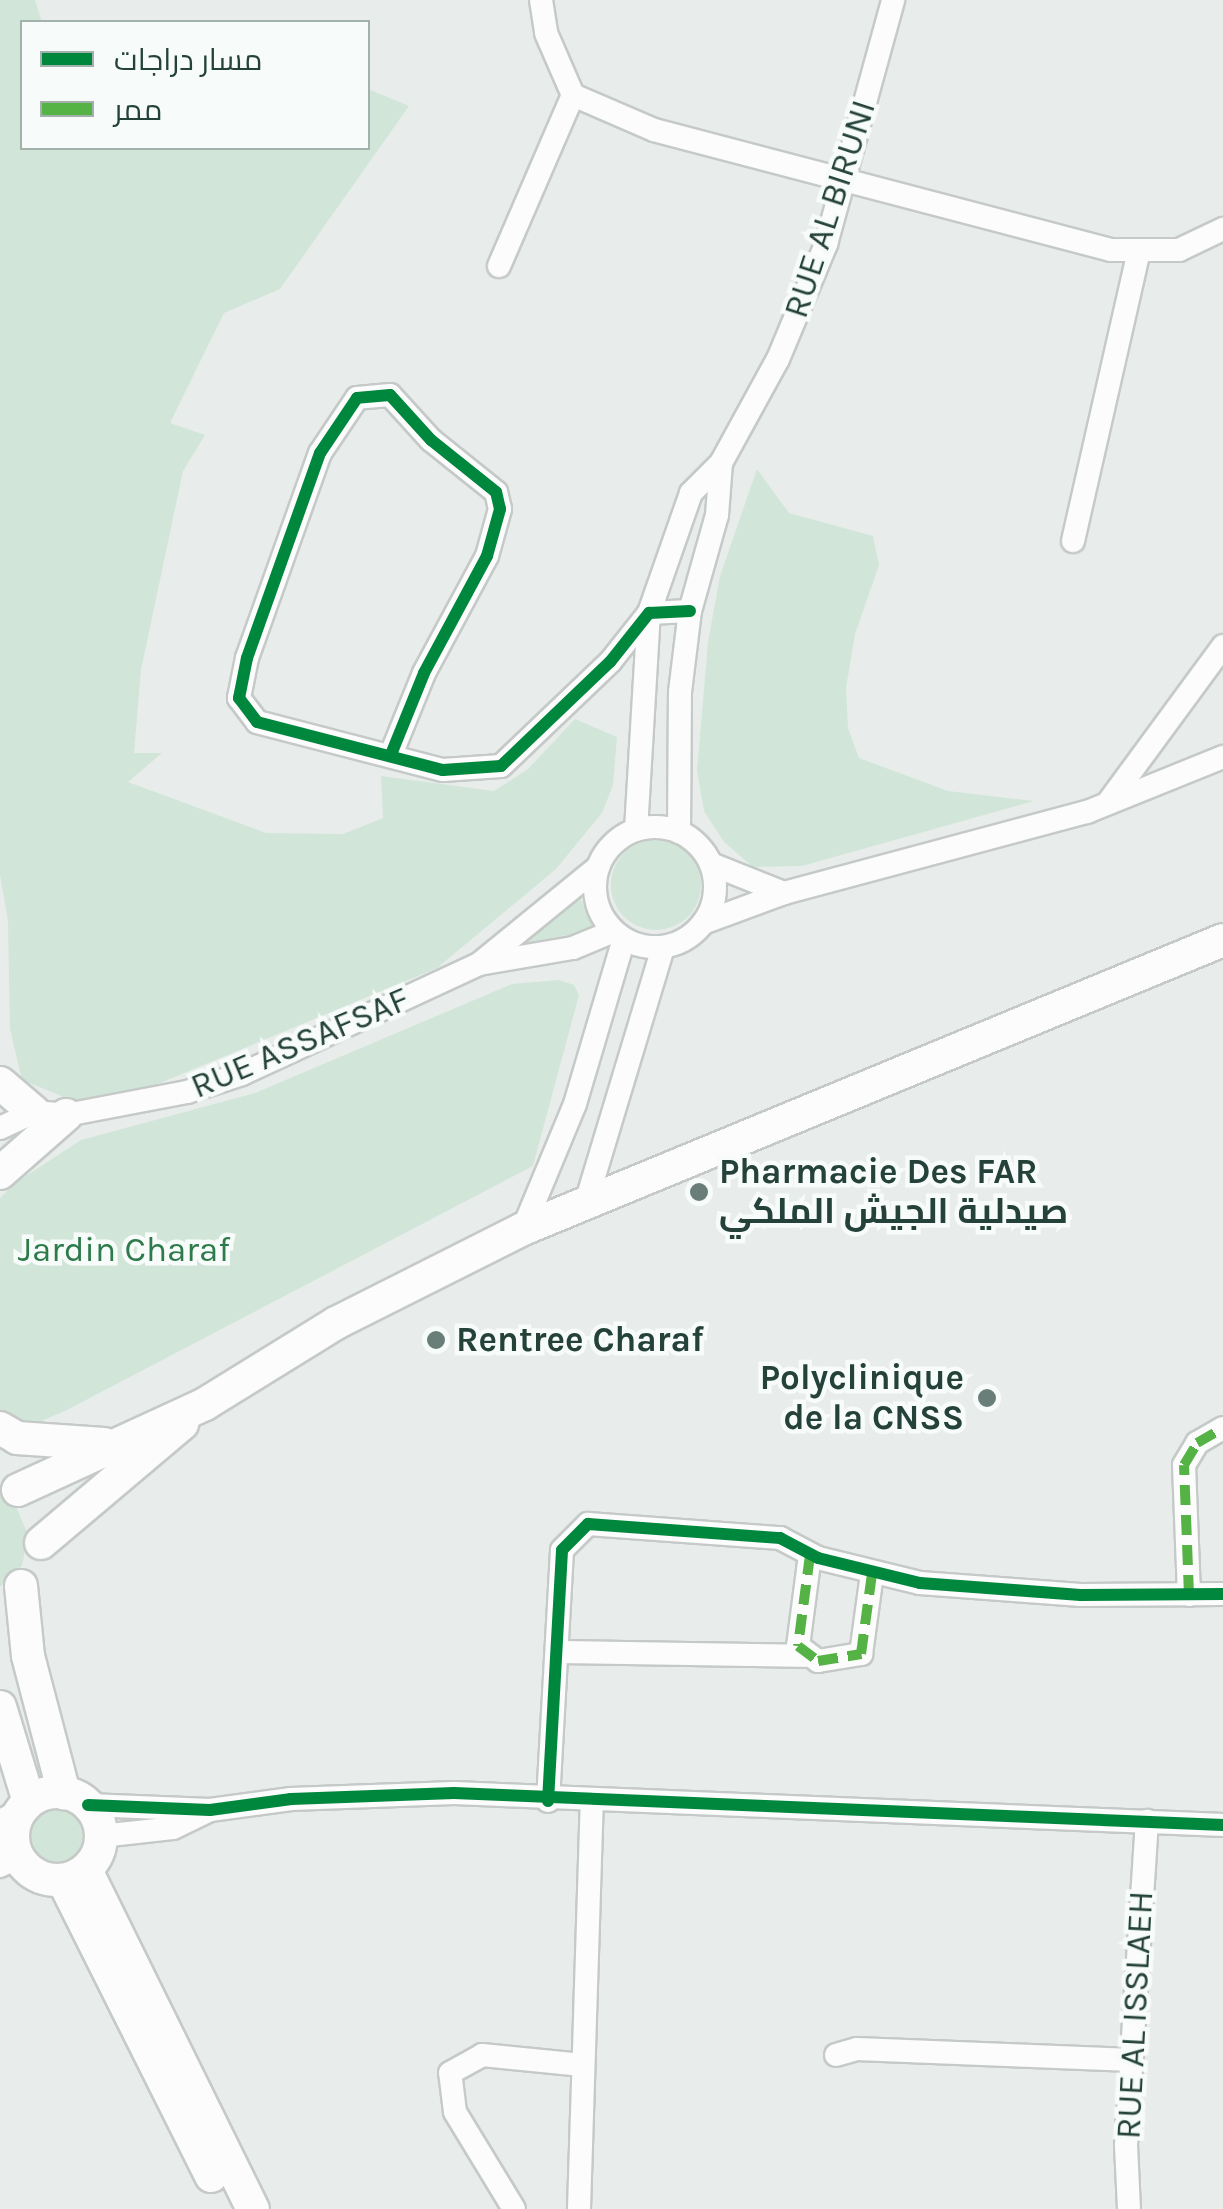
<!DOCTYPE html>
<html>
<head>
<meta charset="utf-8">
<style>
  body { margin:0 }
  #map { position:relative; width:1223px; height:2209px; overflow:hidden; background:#e8edeb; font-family:Karla,Cairo,sans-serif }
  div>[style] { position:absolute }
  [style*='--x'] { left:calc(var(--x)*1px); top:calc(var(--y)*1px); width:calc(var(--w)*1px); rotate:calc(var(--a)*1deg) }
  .green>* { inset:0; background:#d1e6d8 }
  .round { border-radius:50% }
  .roads { filter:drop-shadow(2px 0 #c5cac8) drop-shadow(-2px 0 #c5cac8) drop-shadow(0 2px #c5cac8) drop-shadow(0 -2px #c5cac8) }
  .street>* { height:22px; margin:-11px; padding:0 11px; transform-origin:11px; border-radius:11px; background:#fcfcfc }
  .street>.ring { margin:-11px; padding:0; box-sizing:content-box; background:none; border:22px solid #fcfcfc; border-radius:50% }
  .secondary>* { height:32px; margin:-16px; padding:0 16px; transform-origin:16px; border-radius:16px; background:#fcfcfc }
  .secondary>.ring { margin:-16px; padding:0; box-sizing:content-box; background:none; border:32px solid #fcfcfc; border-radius:50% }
  .quiet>* { height:10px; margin-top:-5px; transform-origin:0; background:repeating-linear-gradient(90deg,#55b346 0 20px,transparent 0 30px) }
  .cycleway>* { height:12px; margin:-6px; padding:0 6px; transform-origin:6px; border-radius:6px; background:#00873e }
  .dots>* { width:28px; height:28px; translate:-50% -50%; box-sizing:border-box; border:5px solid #f7fbf9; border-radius:50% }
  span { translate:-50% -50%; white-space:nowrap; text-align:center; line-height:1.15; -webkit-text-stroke:9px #f7fbf9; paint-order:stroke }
  .street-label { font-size:35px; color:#24423a }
  .poi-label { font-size:35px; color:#24423a; font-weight:700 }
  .left { translate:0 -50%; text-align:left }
  .right { translate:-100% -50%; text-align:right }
  .park-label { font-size:35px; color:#2d7a4b }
  .legend { position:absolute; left:20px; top:20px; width:350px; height:130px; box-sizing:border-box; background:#f7fbf9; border:2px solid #a3b1ad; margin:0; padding:12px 18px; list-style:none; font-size:30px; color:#24423a }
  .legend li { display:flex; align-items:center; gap:20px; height:50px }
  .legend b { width:50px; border:2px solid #a3b1ad }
</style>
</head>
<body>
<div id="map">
  <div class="green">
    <i style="clip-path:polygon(0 0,35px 0,42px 22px,22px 22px,22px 148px,368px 148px,368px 89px,409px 106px,280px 289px,224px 313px,170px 423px,205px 435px,183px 471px,141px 670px,134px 753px,162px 753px,128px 782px,266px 833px,343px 834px,383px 818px,381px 776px,494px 791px,528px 769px,575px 719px,617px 737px,613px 785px,602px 813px,556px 869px,437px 968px,153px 1086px,76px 1102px,22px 1080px,10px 1029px,8px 921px,0 875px)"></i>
    <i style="clip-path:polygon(757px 469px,789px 513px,873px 536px,879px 565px,855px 634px,846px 688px,848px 728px,859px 758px,948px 791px,1034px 801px,802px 866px,753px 867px,724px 842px,704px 811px,697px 771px,708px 642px,720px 576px)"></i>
    <i class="round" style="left:611px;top:840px;width:90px;height:90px"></i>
    <i style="clip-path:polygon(580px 897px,594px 930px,522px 944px)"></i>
    <i style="clip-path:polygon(559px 980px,574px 985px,579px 995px,533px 1166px,65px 1411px,32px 1425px,0 1410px,0 1198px,15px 1183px,81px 1140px,255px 1093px,512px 984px)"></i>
    <i style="clip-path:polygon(0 1494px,16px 1506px,28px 1535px,22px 1566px,0 1587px)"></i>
    <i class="round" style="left:26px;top:1804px;width:68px;height:68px"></i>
  </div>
  <div class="roads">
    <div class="street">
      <i style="--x:541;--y:0;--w:33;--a:81"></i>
      <i style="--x:546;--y:33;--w:68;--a:66.5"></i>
      <i style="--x:573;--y:95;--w:88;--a:23.4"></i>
      <i style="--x:654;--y:130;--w:472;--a:14.7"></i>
      <i style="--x:1111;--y:250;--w:68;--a:0"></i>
      <i style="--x:1179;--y:250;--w:49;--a:-25.5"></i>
      <i style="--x:499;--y:266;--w:186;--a:-66.6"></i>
      <i style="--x:1073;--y:541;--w:294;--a:-77.2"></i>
      <i style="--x:392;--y:752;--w:85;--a:-67.9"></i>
      <i style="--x:424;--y:673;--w:133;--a:-61.7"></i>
      <i style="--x:487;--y:556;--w:49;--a:-74.5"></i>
      <i style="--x:500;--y:509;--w:17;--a:-103"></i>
      <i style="--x:496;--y:492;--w:83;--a:-141.3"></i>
      <i style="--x:431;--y:440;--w:61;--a:-132.3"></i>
      <i style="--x:390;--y:395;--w:33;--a:175"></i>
      <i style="--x:357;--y:398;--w:66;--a:123.9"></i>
      <i style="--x:320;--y:453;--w:218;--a:109.6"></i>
      <i style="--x:247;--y:658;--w:41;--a:101.3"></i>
      <i style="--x:239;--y:698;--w:30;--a:53"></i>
      <i style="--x:257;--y:722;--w:192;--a:14.5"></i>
      <i style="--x:443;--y:770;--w:58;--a:-3.9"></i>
      <i style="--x:501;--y:766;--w:151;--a:-43.7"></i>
      <i style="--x:610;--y:662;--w:63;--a:-51.5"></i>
      <i style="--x:649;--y:613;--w:41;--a:-2.8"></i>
      <i style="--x:1110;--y:800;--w:191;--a:-53.7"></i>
      <i class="ring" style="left:595px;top:827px;width:98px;height:98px"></i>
      <i style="--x:636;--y:830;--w:217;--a:-86.6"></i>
      <i style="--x:649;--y:613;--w:127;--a:-70.7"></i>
      <i style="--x:691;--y:493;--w:42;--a:-45"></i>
      <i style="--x:721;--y:463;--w:119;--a:-61.3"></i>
      <i style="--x:778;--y:359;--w:125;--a:-67.3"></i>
      <i style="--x:826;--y:244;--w:253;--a:-74.6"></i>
      <i style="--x:679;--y:832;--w:140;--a:-89.6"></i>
      <i style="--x:680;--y:692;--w:82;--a:-83"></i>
      <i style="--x:690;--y:611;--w:100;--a:-74.3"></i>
      <i style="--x:717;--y:515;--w:52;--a:-85.6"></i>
      <i style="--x:711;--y:864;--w:79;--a:21.7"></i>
      <i style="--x:703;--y:923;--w:86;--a:-20.3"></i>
      <i style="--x:784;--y:893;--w:314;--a:-15"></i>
      <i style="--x:1087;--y:812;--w:147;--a:-22"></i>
      <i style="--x:479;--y:964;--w:154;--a:-39.2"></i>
      <i style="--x:0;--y:1128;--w:38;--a:-25"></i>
      <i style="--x:34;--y:1112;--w:32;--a:5"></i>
      <i style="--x:66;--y:1115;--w:123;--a:-10.8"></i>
      <i style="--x:187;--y:1092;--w:58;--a:-18.1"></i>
      <i style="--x:242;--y:1074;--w:261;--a:-24.9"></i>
      <i style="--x:479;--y:964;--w:95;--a:-9.7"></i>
      <i style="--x:573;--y:948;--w:44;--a:-22.5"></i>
      <i style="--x:585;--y:1206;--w:270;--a:-73.2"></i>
      <i style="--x:523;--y:1229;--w:135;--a:-67.4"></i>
      <i style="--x:575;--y:1104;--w:172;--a:-73.5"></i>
      <i style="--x:810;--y:1555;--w:92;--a:97.5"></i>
      <i style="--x:798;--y:1646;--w:25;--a:37"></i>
      <i style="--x:818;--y:1661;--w:44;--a:-9.2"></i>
      <i style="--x:861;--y:1654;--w:81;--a:-82.2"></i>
      <i style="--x:1189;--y:1595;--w:130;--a:-92.2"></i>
      <i style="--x:1184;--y:1465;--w:26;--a:-59"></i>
      <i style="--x:1197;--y:1443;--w:30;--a:-30"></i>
      <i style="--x:557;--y:1652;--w:248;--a:0.9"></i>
      <i style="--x:548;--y:1801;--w:251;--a:-86.8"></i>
      <i style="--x:562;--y:1550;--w:37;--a:-45"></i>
      <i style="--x:588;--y:1524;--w:193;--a:4.2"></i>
      <i style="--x:780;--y:1538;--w:43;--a:27.8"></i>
      <i style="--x:818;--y:1558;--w:105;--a:13.8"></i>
      <i style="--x:920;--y:1583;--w:161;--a:4.3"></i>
      <i style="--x:1081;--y:1595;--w:142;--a:-0.4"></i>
      <i style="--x:88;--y:1805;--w:122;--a:2.3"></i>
      <i style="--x:210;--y:1810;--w:82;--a:-7.7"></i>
      <i style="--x:291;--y:1799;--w:163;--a:-2.1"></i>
      <i style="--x:454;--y:1793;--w:770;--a:2.38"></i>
      <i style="--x:0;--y:1821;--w:22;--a:-27"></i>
      <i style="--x:101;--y:1836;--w:72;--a:-6.3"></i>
      <i style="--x:173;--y:1828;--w:41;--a:-25.9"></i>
      <i style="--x:0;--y:1866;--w:20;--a:-27"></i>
      <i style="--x:836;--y:2055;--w:22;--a:-16"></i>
      <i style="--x:857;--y:2049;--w:275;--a:2.3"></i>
      <i style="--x:514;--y:2209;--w:114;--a:-121.3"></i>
      <i style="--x:455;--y:2112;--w:39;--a:-97"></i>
      <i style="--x:450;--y:2073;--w:37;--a:-29"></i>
      <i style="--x:482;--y:2055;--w:101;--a:5.7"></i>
      <i style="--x:579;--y:2209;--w:406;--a:-88.2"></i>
      <i style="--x:1129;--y:2209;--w:64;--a:-92.7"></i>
      <i style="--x:1126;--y:2145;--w:325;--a:-86.3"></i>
    </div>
    <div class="secondary">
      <i style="--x:0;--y:1083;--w:45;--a:40.5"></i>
      <i style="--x:0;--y:1173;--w:88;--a:-41.3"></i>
      <i style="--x:0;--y:1428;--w:20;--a:30"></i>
      <i style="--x:17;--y:1438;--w:87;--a:3.9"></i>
      <i style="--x:18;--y:1490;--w:206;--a:-24.7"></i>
      <i style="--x:205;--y:1404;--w:154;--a:-31.7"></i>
      <i style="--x:336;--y:1323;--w:209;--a:-26.7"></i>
      <i style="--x:523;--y:1229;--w:757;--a:-22.43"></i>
      <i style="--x:41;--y:1543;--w:185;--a:-40.2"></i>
      <i style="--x:21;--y:1586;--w:70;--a:84.3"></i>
      <i style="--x:28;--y:1656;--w:142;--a:75.3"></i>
      <i style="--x:0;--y:1707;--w:99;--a:73"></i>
      <i class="ring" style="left:13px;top:1792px;width:56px;height:56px"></i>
      <i style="--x:86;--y:1870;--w:378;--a:63.8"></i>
      <i style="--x:63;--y:1880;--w:331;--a:63.4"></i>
    </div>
  </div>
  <div class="quiet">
    <i style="--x:810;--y:1555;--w:92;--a:97.5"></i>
    <i style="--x:798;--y:1646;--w:25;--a:37"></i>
    <i style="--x:818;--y:1661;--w:44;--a:-9.2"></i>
    <i style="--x:861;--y:1654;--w:81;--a:-82.2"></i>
    <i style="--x:1189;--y:1595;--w:130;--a:-92.2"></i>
    <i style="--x:1184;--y:1465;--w:26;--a:-59"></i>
    <i style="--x:1197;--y:1443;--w:30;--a:-30"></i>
  </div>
  <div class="cycleway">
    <i style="--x:392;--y:752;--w:85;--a:-67.9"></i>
    <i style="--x:424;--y:673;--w:133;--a:-61.7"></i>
    <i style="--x:487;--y:556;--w:49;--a:-74.5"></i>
    <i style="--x:500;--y:509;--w:17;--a:-103"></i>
    <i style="--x:496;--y:492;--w:83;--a:-141.3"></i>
    <i style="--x:431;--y:440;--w:61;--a:-132.3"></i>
    <i style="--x:390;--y:395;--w:33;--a:175"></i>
    <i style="--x:357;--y:398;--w:66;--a:123.9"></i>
    <i style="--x:320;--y:453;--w:218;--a:109.6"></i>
    <i style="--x:247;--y:658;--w:41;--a:101.3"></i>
    <i style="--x:239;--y:698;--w:30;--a:53"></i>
    <i style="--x:257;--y:722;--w:192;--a:14.5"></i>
    <i style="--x:443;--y:770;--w:58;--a:-3.9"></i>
    <i style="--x:501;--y:766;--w:151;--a:-43.7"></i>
    <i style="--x:610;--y:662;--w:63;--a:-51.5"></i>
    <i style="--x:649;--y:613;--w:41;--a:-2.8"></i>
    <i style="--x:548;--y:1801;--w:251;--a:-86.8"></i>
    <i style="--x:562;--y:1550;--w:37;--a:-45"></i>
    <i style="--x:588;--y:1524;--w:193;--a:4.2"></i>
    <i style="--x:780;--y:1538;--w:43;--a:27.8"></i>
    <i style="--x:818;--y:1558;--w:105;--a:13.8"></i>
    <i style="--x:920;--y:1583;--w:161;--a:4.3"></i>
    <i style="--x:1081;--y:1595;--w:142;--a:-0.4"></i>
    <i style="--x:88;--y:1805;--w:122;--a:2.3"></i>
    <i style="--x:210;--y:1810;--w:82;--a:-7.7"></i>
    <i style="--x:291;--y:1799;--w:163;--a:-2.1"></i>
    <i style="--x:454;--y:1793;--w:770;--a:2.38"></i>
  </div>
  <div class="dots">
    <i style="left:699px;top:1192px;background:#697e78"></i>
    <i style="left:436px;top:1340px;background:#697e78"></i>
    <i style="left:987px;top:1398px;background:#697e78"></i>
  </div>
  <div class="street-label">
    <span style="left:830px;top:209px;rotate:-72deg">RUE AL BIRUNI</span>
    <span style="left:300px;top:1043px;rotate:-23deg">RUE ASSAFSAF</span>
    <span style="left:1135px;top:2015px;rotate:-87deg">RUE AL ISSLAEH</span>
  </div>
  <div class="poi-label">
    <span class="left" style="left:719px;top:1192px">Pharmacie Des FAR<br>صيدلية الجيش الملكي</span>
    <span class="left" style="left:456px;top:1340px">Rentree Charaf</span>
    <span class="right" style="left:964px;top:1398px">Polyclinique<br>de la CNSS</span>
  </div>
  <div class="park-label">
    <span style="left:124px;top:1250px">Jardin Charaf</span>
  </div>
  <ul class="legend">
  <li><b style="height:12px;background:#00873e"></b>مسار دراجات</li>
  <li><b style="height:12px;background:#55b346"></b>ممر</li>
  </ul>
</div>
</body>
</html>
